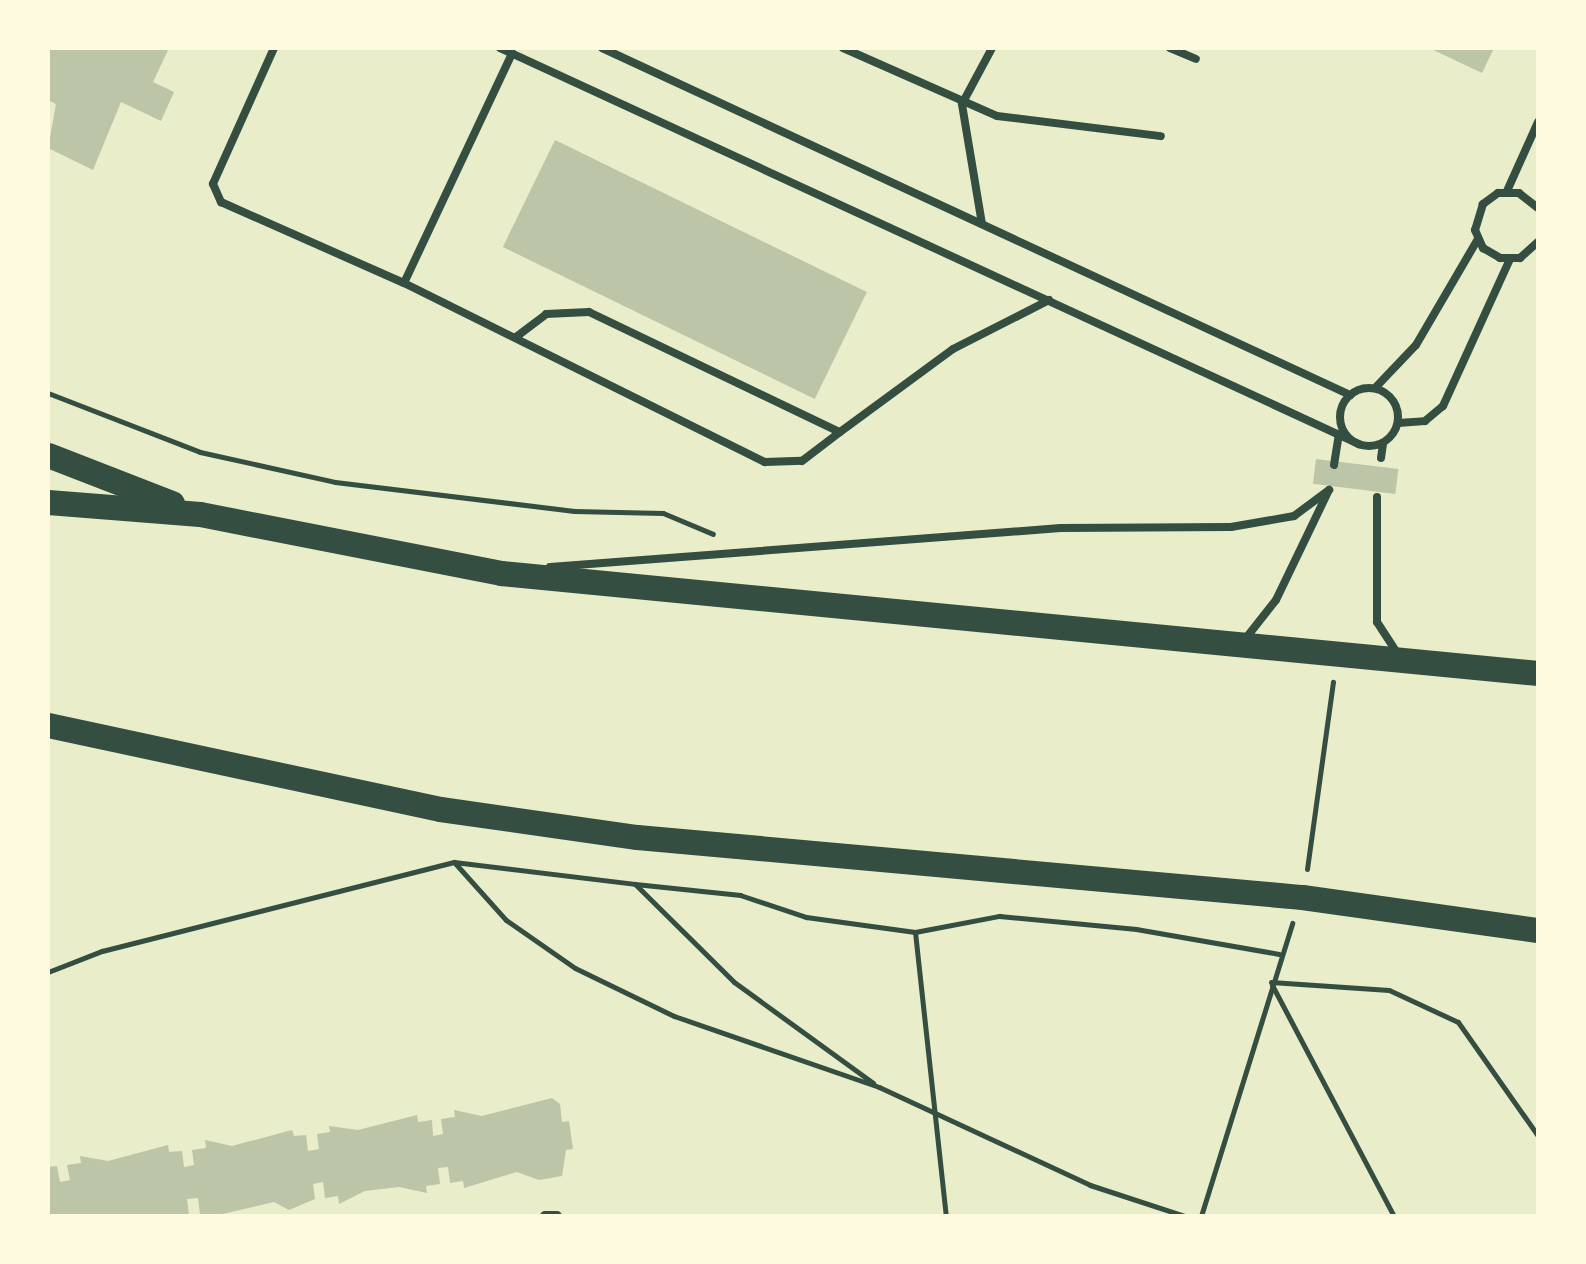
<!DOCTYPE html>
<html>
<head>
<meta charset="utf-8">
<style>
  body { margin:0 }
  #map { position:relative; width:1586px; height:1264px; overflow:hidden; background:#e9edc9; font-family:Manrope,sans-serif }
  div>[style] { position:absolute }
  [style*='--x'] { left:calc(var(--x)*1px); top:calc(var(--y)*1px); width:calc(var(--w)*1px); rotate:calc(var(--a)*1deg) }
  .building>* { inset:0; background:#bcc5a7; transform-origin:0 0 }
  .path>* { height:5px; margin:-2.5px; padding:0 2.5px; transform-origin:2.5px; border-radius:2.5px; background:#344e41 }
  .service>* { height:8px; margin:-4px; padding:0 4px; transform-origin:4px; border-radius:4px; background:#344e41 }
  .service>.ring { margin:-4px; padding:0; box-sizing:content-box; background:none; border:8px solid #344e41; border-radius:50% }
  .minor>* { height:10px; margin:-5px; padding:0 5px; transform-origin:5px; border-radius:5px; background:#344e41 }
  .primary>* { height:25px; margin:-12.5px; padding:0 12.5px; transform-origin:12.5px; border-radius:12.5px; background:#344e41 }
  span { translate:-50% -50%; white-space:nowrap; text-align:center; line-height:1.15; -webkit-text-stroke:8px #fefae0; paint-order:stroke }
  .frame { position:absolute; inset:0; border:50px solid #fefae0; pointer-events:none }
</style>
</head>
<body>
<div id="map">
  <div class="building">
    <i style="clip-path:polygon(48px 48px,169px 48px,153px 82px,174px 92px,161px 121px,121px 102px,93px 170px,48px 148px,56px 104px,48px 100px)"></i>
    <i style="clip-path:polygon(1429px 48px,1494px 48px,1482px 73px)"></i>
    <i style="left:555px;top:140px;width:347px;height:119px;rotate:26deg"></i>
    <i style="left:1316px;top:459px;width:83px;height:25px;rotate:7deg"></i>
    <i style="clip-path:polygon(552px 1098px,560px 1104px,562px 1122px,569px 1121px,573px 1149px,566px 1150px,562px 1176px,539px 1180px,517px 1172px,464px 1188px,463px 1181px,450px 1183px,448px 1167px,438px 1168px,440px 1184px,426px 1186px,427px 1193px,399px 1187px,365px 1191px,339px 1204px,338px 1196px,325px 1198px,323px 1182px,313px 1184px,315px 1199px,289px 1210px,274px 1202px,214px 1216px,200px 1214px,198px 1198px,187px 1199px,189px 1215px,177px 1216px,48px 1216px,48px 1167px,57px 1166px,60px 1182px,70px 1180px,67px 1165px,81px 1163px,80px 1156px,108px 1161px,168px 1145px,169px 1152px,182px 1151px,184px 1167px,194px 1165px,192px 1150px,206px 1148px,205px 1140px,232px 1146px,292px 1130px,294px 1136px,306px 1135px,308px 1151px,319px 1149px,317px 1134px,330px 1132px,329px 1126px,358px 1130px,417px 1115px,418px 1122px,432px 1120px,433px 1136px,443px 1134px,441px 1119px,455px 1117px,454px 1110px,482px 1116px)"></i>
  </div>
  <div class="path">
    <i style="--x:48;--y:393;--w:163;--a:21.2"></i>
    <i style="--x:200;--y:452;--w:138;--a:12.5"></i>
    <i style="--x:335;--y:482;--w:241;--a:6.9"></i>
    <i style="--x:574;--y:511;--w:89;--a:1.3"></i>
    <i style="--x:663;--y:513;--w:54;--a:22.8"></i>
    <i style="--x:454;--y:862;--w:182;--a:6.9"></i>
    <i style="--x:635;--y:884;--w:139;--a:44.7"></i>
    <i style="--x:734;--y:982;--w:172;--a:36"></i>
    <i style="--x:1307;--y:869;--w:189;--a:-82.1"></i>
    <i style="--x:635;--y:884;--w:106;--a:6"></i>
    <i style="--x:740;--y:895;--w:70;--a:18.4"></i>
    <i style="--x:806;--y:917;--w:110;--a:7.8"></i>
    <i style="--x:915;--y:932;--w:86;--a:-10.8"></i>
    <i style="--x:999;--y:916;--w:138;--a:5.4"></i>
    <i style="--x:1136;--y:929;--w:145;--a:9.9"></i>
    <i style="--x:915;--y:932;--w:286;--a:83.8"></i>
    <i style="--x:48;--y:972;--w:58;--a:-21.3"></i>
    <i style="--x:102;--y:951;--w:363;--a:-14.2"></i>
    <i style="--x:454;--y:862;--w:78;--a:48.1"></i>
    <i style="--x:506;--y:920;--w:84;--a:34.8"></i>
    <i style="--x:575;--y:968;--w:110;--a:25.9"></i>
    <i style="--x:674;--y:1016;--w:217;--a:19.1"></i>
    <i style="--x:879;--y:1087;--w:233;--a:24.9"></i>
    <i style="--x:1090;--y:1185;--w:100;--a:18.1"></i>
    <i style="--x:1271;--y:982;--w:118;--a:3.9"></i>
    <i style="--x:1389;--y:990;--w:76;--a:24.9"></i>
    <i style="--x:1458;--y:1022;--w:139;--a:54.9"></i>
    <i style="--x:1272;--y:985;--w:261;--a:62.2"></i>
    <i style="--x:1201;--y:1216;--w:307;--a:-72.7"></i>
  </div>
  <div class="service">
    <i style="--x:274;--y:48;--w:149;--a:114.2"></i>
    <i style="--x:213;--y:184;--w:20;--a:66"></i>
    <i style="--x:221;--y:202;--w:200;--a:23.9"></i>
    <i style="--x:404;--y:283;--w:403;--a:26.4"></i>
    <i style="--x:765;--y:462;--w:37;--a:-2"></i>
    <i style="--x:802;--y:461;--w:48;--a:-37.3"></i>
    <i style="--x:500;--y:48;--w:946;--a:24.75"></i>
    <i style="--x:602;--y:48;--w:825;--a:24.89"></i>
    <i style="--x:843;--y:48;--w:168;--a:23.8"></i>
    <i style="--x:997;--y:116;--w:165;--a:7"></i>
    <i style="--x:1170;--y:48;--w:28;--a:23"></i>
    <i style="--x:1507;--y:191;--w:76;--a:-65.8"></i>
    <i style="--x:1538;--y:208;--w:24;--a:-142"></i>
    <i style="--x:1519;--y:193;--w:21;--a:180"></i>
    <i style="--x:1498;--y:193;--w:19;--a:144"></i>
    <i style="--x:1483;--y:204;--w:27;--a:107"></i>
    <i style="--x:1475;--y:230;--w:20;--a:66"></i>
    <i style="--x:1483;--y:248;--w:20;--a:30"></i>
    <i style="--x:1500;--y:258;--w:20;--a:0"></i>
    <i style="--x:1520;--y:258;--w:24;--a:-42"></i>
    <i style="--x:982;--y:224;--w:122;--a:-99.5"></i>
    <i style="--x:962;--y:104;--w:64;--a:-61.8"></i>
    <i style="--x:404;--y:283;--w:254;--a:-64.8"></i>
    <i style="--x:516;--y:337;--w:38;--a:-37"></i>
    <i style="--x:546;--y:314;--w:43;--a:-2.7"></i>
    <i style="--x:589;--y:312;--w:278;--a:25.6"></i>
    <i style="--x:840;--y:432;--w:140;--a:-36.3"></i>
    <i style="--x:953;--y:349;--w:108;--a:-27"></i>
    <i style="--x:1375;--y:388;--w:59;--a:-46.4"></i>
    <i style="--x:1416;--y:345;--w:123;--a:-59.7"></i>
    <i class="ring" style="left:1340px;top:388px;width:50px;height:50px"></i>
    <i style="--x:1398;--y:423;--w:27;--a:-4"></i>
    <i style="--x:1425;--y:421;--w:23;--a:-40"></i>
    <i style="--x:1443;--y:406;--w:162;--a:-65.5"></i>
    <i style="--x:1381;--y:458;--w:15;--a:-82"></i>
    <i style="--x:1334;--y:465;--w:31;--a:-81"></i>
    <i style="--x:1377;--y:497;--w:125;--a:90"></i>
    <i style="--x:1377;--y:622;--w:37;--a:57"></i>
    <i style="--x:550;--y:567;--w:512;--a:-4.36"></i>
    <i style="--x:1061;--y:528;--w:170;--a:-0.3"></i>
    <i style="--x:1231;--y:527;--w:64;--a:-9.9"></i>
    <i style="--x:1294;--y:516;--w:44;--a:-36.6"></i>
    <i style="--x:1246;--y:638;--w:48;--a:-51.7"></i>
    <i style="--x:1276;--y:600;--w:122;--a:-64.3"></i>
  </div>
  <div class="minor">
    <i style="--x:545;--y:1216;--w:12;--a:0"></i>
  </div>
  <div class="primary">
    <i style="--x:48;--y:455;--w:133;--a:21.2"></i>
    <i style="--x:48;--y:502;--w:152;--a:4.5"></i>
    <i style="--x:200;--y:514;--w:307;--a:11.1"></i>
    <i style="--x:501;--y:573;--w:1042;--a:5.51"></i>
    <i style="--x:48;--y:725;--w:401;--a:12.1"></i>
    <i style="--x:440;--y:809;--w:199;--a:8.1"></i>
    <i style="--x:637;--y:837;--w:668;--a:5.16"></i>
    <i style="--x:1302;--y:897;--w:238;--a:8"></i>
  </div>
  <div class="frame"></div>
</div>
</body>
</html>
